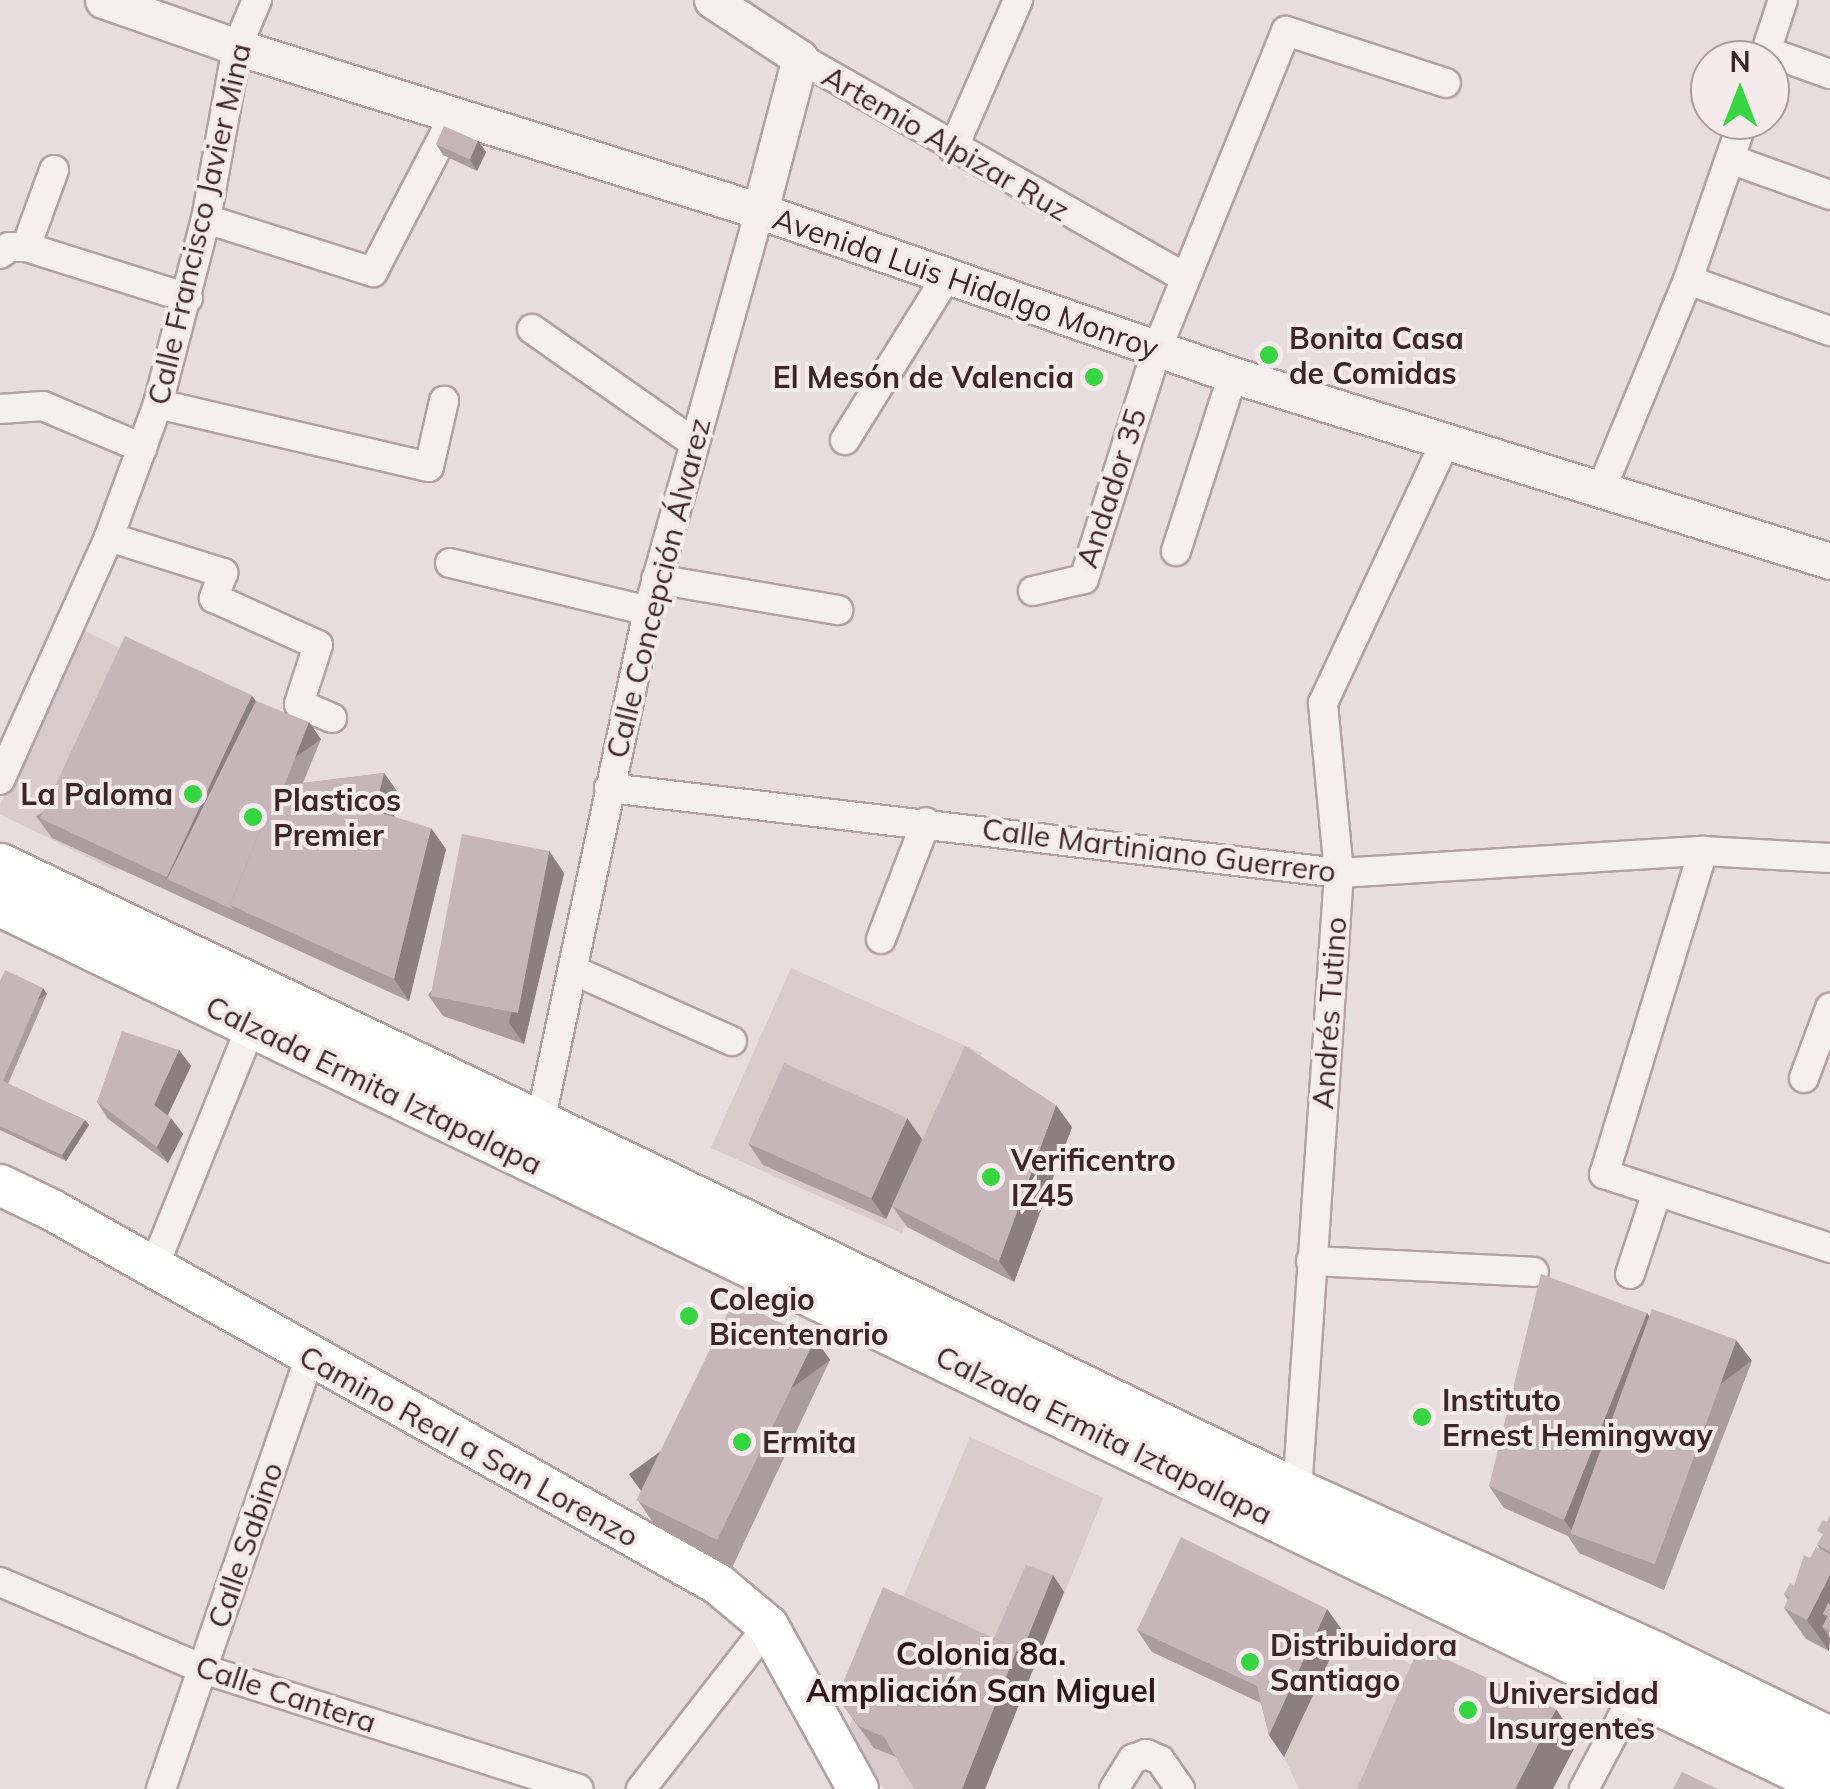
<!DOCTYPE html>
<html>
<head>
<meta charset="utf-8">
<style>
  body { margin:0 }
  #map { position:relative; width:1830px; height:1789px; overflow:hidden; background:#e7dcde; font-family:Mulish,sans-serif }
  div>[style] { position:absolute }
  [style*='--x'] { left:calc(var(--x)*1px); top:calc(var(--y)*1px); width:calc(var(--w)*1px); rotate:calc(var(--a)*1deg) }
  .built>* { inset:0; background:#d9cacc; transform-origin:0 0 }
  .roads { filter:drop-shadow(2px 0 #b1a1a4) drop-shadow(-2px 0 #b1a1a4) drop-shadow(0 2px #b1a1a4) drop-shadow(0 -2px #b1a1a4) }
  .minor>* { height:28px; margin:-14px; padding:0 14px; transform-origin:14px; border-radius:14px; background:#f5eff0 }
  .tertiary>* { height:35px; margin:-17.5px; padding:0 17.5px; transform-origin:17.5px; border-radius:17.5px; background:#f5eff0 }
  .secondary>* { height:40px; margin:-20px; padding:0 20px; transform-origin:20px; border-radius:20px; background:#fff }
  .primary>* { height:45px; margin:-22.5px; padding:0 22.5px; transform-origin:22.5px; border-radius:22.5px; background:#fff }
  .wall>* { inset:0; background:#ab9d9f }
  .shaded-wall>* { inset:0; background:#8b7f82; transform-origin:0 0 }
  .building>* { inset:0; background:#c7b6b9; transform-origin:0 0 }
  .dots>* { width:28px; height:28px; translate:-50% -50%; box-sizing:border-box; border:5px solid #f5ebed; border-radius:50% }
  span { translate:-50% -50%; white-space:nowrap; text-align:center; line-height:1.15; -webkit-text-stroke:8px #f5ebed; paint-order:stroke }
  .street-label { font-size:30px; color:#3e2529 }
  .poi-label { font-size:30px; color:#3e2529; font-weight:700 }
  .left { translate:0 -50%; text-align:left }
  .right { translate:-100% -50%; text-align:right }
  .neighbourhood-label { font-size:32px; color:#2e171a; font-weight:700 }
  .north { position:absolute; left:1690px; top:40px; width:100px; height:100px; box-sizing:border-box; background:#f5ebed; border:2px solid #ac9c9f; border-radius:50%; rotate:0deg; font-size:28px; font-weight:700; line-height:40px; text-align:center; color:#3e2529 }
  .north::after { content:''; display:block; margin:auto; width:35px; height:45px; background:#38d543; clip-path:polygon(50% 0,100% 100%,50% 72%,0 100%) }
</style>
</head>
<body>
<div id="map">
  <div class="built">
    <i style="left:85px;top:631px;width:134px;height:202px;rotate:26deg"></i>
    <i style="left:791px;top:968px;width:209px;height:197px;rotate:24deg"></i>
    <i style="clip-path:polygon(970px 1437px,1103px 1498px,985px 1789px,884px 1789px,847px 1732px)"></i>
    <i style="clip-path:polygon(1196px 1558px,1441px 1679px,1553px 1789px,1299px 1789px,1284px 1757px,1272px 1708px,1152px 1652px)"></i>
  </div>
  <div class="roads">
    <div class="minor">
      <i style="--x:1766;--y:51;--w:68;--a:19.8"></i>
      <i style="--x:800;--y:58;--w:443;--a:29.7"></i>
      <i style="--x:1763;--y:60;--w:63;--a:-71.6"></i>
      <i style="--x:953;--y:149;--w:163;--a:-66.4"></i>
      <i style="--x:1730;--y:159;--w:106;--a:19.8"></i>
      <i style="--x:206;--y:219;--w:175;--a:17.6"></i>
      <i style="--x:373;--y:272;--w:176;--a:-62.6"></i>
      <i style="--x:26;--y:247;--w:82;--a:-70"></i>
      <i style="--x:0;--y:254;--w:11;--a:-38"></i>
      <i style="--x:9;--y:247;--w:17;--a:0"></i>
      <i style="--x:26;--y:247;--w:170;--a:17.5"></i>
      <i style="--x:1688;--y:280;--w:151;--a:19.8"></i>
      <i style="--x:532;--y:329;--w:197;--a:35.1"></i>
      <i style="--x:158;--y:404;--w:278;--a:13.1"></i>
      <i style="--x:429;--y:467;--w:68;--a:-77.2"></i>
      <i style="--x:0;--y:409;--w:43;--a:-4"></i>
      <i style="--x:43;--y:406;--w:108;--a:23"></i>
      <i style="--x:845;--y:440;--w:193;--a:-58.1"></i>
      <i style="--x:1601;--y:490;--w:227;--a:-67.5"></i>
      <i style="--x:1688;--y:280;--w:169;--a:-71"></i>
      <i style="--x:109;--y:537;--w:120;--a:17.5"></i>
      <i style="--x:223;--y:573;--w:27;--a:110"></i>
      <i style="--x:214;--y:598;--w:114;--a:24.3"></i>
      <i style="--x:318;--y:645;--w:62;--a:107.9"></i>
      <i style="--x:299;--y:704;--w:36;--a:23"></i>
      <i style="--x:1176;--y:551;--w:185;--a:-72.1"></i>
      <i style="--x:450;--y:563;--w:204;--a:13.6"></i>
      <i style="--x:656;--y:579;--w:185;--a:9.7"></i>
      <i style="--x:1033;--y:591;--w:52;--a:-13.2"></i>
      <i style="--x:1084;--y:579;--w:241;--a:-72.4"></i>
      <i style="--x:1157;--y:349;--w:343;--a:-67.9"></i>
      <i style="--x:1286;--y:31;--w:168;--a:18"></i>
      <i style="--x:0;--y:780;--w:266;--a:-65.8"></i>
      <i style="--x:109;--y:537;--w:142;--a:-69.8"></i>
      <i style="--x:158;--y:404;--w:191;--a:-75.5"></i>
      <i style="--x:206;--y:219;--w:175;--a:-79.8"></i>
      <i style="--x:237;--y:47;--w:51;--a:-66.9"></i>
      <i style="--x:609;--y:788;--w:735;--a:6.64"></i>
      <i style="--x:1339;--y:873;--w:365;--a:-3.5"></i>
      <i style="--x:1703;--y:851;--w:127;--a:3.2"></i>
      <i style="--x:1703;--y:851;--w:338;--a:107"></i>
      <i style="--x:1604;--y:1174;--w:238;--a:18.1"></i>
      <i style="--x:881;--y:939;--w:125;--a:-69"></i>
      <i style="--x:573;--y:970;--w:174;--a:24.1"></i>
      <i style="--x:1804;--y:1078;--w:75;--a:-69.6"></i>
      <i style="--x:540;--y:1123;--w:523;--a:-78.09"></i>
      <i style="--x:648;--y:611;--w:415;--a:-74.4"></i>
      <i style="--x:1311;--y:1261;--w:223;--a:2.8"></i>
      <i style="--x:153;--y:1269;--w:262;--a:-68"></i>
      <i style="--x:1630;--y:1274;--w:86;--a:-71.8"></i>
      <i style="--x:1297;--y:1492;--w:620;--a:-86.12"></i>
      <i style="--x:1339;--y:873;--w:171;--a:-95.4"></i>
      <i style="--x:1323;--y:703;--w:288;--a:-64.9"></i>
      <i style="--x:0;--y:1582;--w:221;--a:23.2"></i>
      <i style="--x:203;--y:1669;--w:394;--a:17.7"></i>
      <i style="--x:161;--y:1789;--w:456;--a:-71"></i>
      <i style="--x:641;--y:1789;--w:207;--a:-52.1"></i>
      <i style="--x:1114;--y:1789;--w:36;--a:-58"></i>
      <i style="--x:1133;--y:1759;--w:14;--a:-21"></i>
      <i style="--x:1146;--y:1754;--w:15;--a:23"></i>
      <i style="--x:1160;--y:1760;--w:35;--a:55"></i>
      <i style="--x:1584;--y:1789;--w:126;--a:-62"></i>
    </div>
    <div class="tertiary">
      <i style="--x:103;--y:0;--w:142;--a:19.3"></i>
      <i style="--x:237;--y:47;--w:548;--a:17.41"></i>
      <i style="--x:760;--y:211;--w:501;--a:19.12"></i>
      <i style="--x:1233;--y:375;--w:625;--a:17.3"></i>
      <i style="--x:712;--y:0;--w:105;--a:33.4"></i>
      <i style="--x:800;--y:58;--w:158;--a:104.7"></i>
    </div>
    <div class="secondary">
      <i style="--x:0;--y:1185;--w:58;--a:25.7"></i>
      <i style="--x:52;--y:1210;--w:764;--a:29.32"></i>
      <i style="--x:718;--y:1584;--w:65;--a:40"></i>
      <i style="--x:768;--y:1626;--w:186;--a:61.1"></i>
    </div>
    <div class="primary">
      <i style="--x:0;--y:866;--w:734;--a:25.52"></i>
      <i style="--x:662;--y:1182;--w:707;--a:26.02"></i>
      <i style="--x:1297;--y:1492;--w:394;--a:24.4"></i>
      <i style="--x:1656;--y:1655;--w:194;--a:26"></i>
      <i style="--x:0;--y:903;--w:2031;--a:25.73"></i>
    </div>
  </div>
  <div class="wall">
    <i style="clip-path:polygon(478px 141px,486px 152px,477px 171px,443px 155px,436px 144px)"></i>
    <i style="clip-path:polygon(252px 696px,256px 701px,321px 739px,303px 783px,384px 773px,399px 794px,394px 816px,446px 849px,409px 1001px,52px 838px,36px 816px)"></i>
    <i style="clip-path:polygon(549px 851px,564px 873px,524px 1044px,443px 1016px,428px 995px)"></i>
    <i style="clip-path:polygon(0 981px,47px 994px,8px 1084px,85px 1120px,89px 1125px,66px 1161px,0 1130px)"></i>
    <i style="clip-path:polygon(179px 1050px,191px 1066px,168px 1115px,183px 1134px,168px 1163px,108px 1119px,97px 1102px)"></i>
    <i style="clip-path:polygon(1072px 1127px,1014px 1282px,907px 1227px,892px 1206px,886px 1219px,763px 1165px,748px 1143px,922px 1139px)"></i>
    <i style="clip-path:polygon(1647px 1313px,1649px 1316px,1736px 1340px,1752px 1361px,1664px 1590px,1579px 1553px,1568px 1536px,1504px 1508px,1489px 1486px)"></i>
    <i style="clip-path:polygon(815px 1339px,830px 1360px,732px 1568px,654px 1524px,639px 1502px)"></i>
    <i style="clip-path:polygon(1817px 1544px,1830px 1551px,1829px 1651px,1806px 1639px,1784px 1608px,1788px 1600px,1784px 1594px,1794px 1586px,1810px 1558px,1820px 1549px)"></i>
    <i style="clip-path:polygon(1053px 1575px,1064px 1592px,985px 1789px,896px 1757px,874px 1748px,837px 1697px,994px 1638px)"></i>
    <i style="clip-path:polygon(1137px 1630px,1343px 1631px,1284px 1757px,1269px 1735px,1261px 1703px,1152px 1652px)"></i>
  </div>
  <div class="shaded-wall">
    <i style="clip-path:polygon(478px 141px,486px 152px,477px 171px,470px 160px)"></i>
    <i style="clip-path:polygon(252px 696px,268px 718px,167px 879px,163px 874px)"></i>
    <i style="left:309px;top:722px;width:21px;height:199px;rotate:55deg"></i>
    <i style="clip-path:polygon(384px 773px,399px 794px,390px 832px,375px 811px)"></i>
    <i style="clip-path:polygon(431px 828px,446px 849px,409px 1001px,394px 979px)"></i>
    <i style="clip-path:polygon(549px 851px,564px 873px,524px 1044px,509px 1023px)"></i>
    <i style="left:43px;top:988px;width:7px;height:101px;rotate:56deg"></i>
    <i style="clip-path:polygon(179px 1050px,191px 1066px,165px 1121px,154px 1105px)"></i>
    <i style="clip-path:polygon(1056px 1105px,1072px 1127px,1014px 1282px,999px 1261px)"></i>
    <i style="clip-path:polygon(171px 1118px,183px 1134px,168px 1163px,157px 1147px)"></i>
    <i style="clip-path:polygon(907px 1118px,922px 1139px,886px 1219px,871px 1198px)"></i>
    <i style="clip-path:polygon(85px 1120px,89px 1125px,66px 1161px,62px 1155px)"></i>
    <i style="clip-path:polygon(1647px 1313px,1662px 1334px,1576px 1536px,1564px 1520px)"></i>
    <i style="left:815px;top:1339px;width:26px;height:230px;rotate:54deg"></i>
    <i style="left:1736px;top:1340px;width:26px;height:245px;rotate:53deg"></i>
    <i style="clip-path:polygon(1053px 1575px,1064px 1592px,985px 1789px,962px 1789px,1017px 1649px)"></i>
    <i style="clip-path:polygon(1830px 1575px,1830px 1620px,1823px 1614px,1830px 1624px,1822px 1627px,1830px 1638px,1829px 1651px,1807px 1620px)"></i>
    <i style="clip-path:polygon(1327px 1609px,1343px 1631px,1284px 1757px,1269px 1735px)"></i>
    <i style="clip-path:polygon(1556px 1709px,1578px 1741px,1553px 1789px,1515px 1789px)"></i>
  </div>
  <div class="building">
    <i style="left:444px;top:126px;width:37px;height:20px;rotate:24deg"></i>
    <i style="left:125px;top:636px;width:140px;height:201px;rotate:25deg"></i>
    <i style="clip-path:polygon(256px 701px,309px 722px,284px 786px,278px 786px,230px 905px,234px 910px,167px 879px)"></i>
    <i style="clip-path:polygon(384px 773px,375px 811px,431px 828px,394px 979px,230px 905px,278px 786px)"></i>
    <i style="left:462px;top:834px;width:89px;height:165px;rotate:11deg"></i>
    <i style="clip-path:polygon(5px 970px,43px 988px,3px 1081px,85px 1120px,62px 1155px,0 1126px,0 981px)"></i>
    <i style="clip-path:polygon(122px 1031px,179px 1050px,154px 1105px,171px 1118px,157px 1147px,97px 1102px)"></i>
    <i style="clip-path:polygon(965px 1046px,1056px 1105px,999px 1261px,892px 1206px)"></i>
    <i style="left:784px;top:1063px;width:135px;height:88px;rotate:24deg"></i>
    <i style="clip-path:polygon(1541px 1274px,1647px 1313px,1564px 1520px,1489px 1486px)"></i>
    <i style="left:734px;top:1300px;width:90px;height:223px;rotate:26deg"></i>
    <i style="left:1652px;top:1309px;width:90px;height:239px;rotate:20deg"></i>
    <i style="clip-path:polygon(1830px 1515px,1830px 1551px,1817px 1544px,1823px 1534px,1817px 1531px,1823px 1520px,1827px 1522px)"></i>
    <i style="clip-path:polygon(1181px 1537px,1327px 1609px,1269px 1735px,1257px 1686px,1137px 1630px)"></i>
    <i style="clip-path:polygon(1816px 1547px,1830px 1554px,1830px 1575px,1807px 1620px,1784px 1608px,1789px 1597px,1784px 1594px,1790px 1583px,1794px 1586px,1804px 1555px,1810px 1558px)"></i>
    <i style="clip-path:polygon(1026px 1565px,1053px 1575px,1021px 1654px,1017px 1649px,994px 1638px)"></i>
    <i style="clip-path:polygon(883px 1587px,1017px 1649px,962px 1789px,914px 1789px,884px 1737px,859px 1726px,837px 1697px)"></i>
    <i style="clip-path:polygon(1828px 1603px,1830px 1604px,1830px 1631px,1822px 1627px,1828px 1616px,1823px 1614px)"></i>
    <i style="clip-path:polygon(1419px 1647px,1556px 1709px,1515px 1789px,1357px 1789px)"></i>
    <i style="clip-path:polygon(1682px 1772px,1718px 1789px,1673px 1789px)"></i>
  </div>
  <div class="dots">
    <i style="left:1269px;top:355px;background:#38d543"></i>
    <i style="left:1094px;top:377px;background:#38d543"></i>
    <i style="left:193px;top:794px;background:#38d543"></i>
    <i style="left:253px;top:817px;background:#38d543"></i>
    <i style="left:991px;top:1177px;background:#38d543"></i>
    <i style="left:689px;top:1316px;background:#38d543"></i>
    <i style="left:1422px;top:1417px;background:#38d543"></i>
    <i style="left:742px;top:1442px;background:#38d543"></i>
    <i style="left:1250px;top:1662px;background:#38d543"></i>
    <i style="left:1468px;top:1710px;background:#38d543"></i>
  </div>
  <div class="street-label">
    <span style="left:946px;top:143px;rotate:30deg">Artemio Alpizar Ruz</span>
    <span style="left:199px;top:224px;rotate:-77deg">Calle Francisco Javier Mina</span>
    <span style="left:966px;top:283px;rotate:19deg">Avenida Luis Hidalgo Monroy</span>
    <span style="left:1111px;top:488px;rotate:-72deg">Andador 35</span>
    <span style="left:658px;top:588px;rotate:-76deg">Calle Concepción Álvarez</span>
    <span style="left:1159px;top:850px;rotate:7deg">Calle Martiniano Guerrero</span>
    <span style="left:1329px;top:1013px;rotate:-86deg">Andrés Tutino</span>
    <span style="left:374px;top:1085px;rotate:26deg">Calzada Ermita Iztapalapa</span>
    <span style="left:1104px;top:1435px;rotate:26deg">Calzada Ermita Iztapalapa</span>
    <span style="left:469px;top:1446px;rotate:29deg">Camino Real a San Lorenzo</span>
    <span style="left:245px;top:1545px;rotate:-71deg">Calle Sabino</span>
    <span style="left:286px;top:1694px;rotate:18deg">Calle Cantera</span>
  </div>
  <div class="poi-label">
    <span class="left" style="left:1289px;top:355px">Bonita Casa<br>de Comidas</span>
    <span class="right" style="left:1074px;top:377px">El Mesón de Valencia</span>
    <span class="right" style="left:173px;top:794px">La Paloma</span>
    <span class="left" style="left:273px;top:817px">Plasticos<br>Premier</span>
    <span class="left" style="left:1011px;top:1177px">Verificentro<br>IZ45</span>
    <span class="left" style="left:709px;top:1316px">Colegio<br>Bicentenario</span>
    <span class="left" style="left:1442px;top:1417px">Instituto<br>Ernest Hemingway</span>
    <span class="left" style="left:762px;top:1442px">Ermita</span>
    <span class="left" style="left:1270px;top:1662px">Distribuidora<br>Santiago</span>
    <span class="left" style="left:1488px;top:1710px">Universidad<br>Insurgentes</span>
  </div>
  <div class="neighbourhood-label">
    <span style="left:981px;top:1672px">Colonia 8a.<br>Ampliación San Miguel</span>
  </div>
  <div class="north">N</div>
</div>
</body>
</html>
